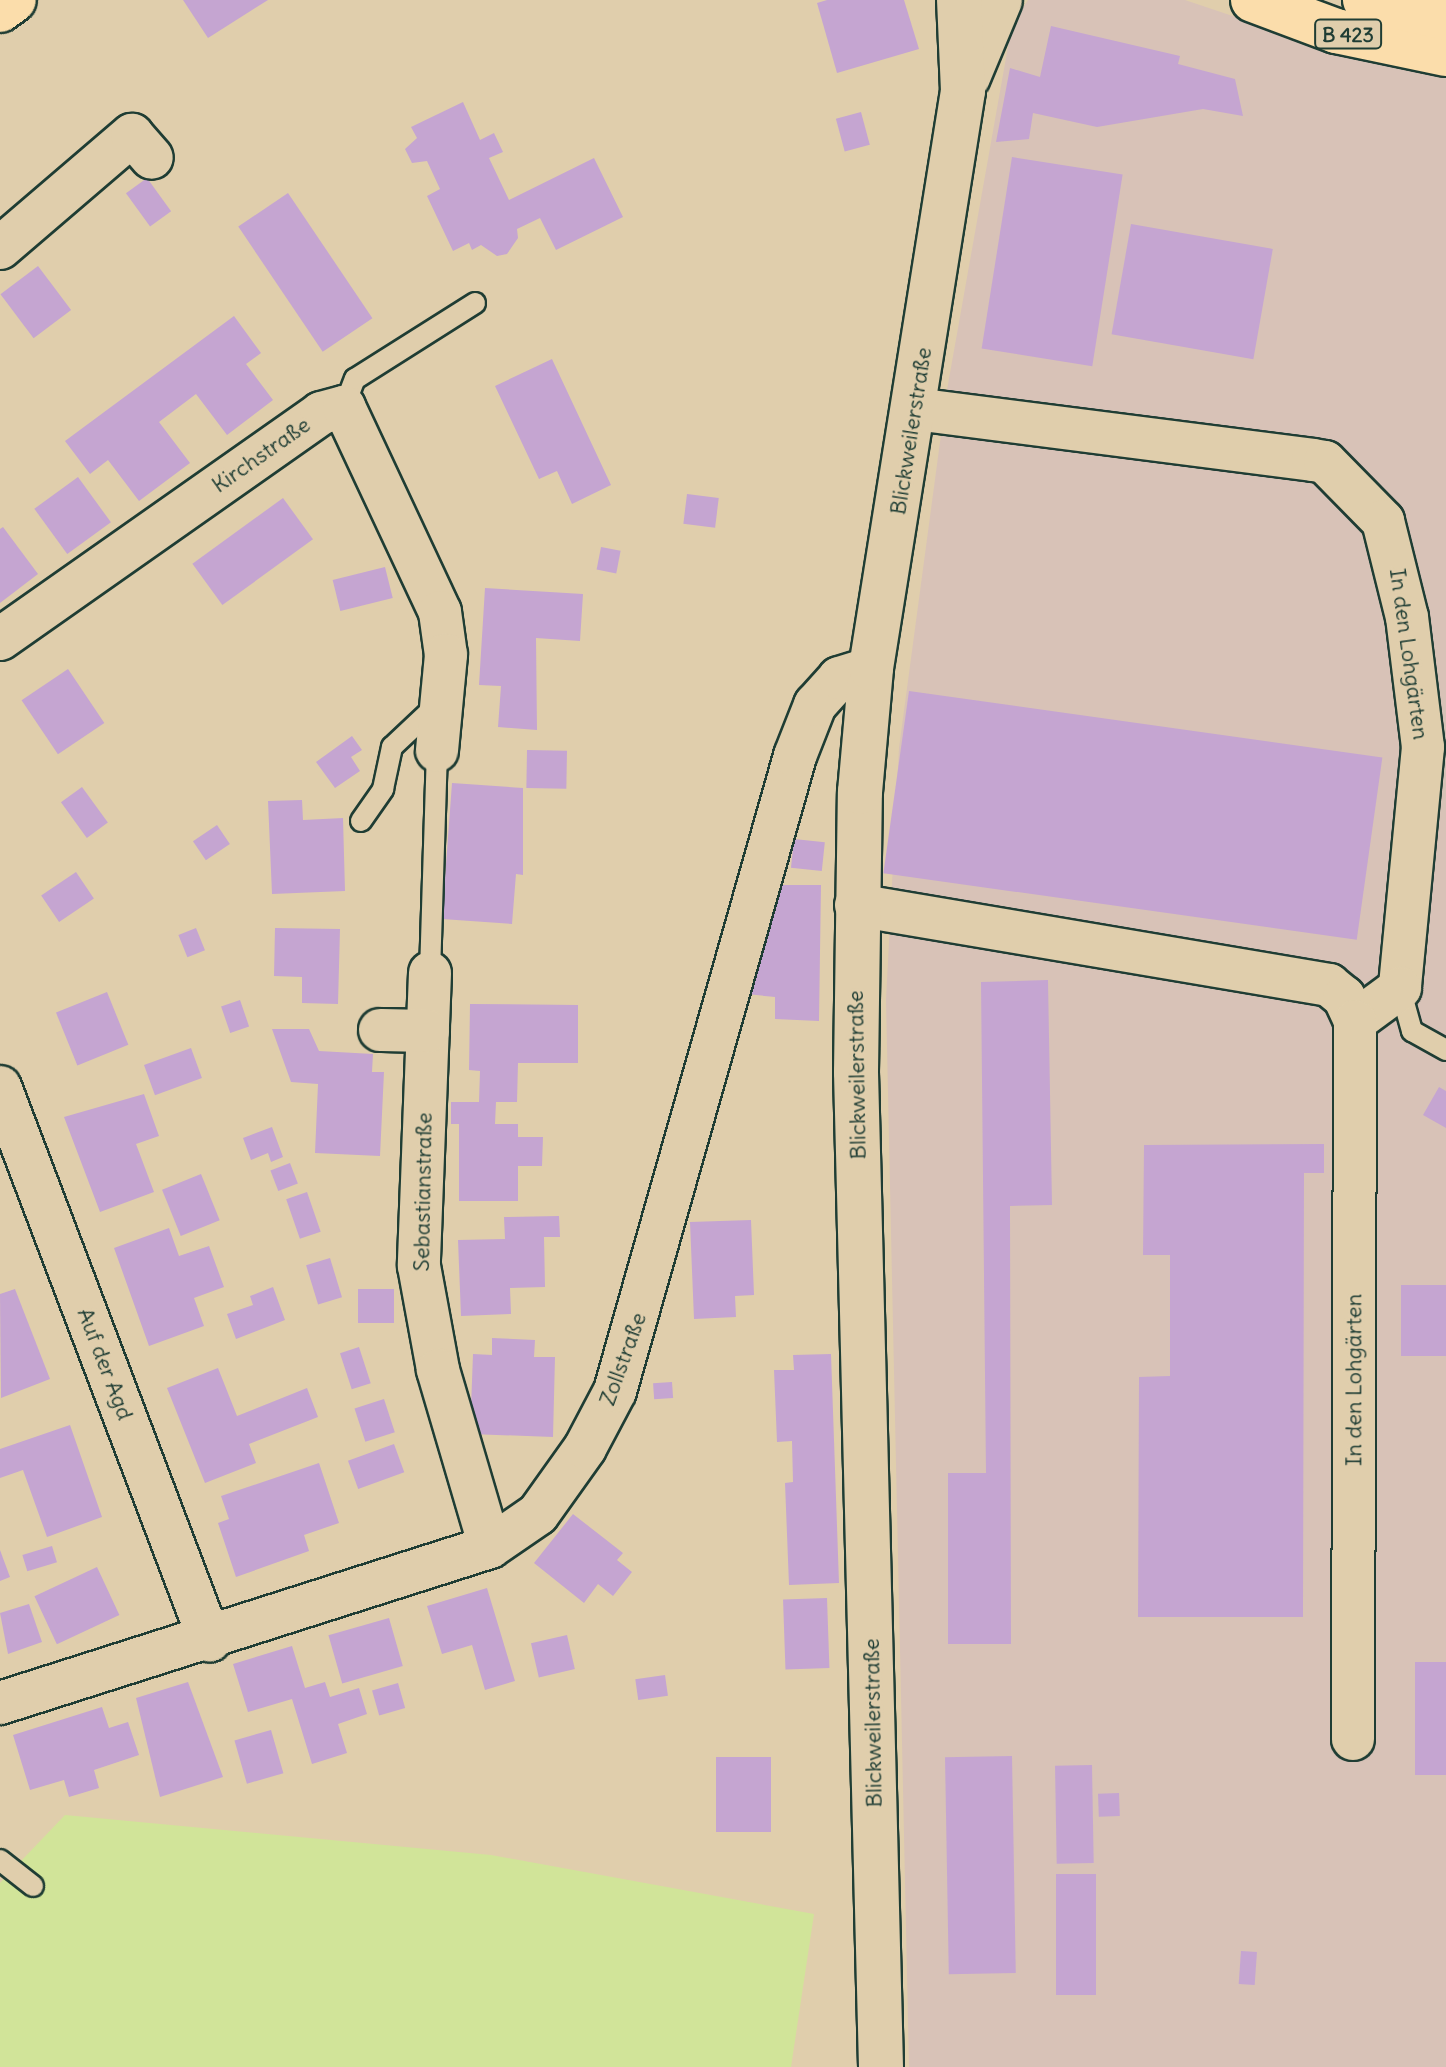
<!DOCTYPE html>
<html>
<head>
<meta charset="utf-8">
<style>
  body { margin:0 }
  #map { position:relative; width:1446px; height:2067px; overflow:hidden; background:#e0ceac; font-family:Delius,sans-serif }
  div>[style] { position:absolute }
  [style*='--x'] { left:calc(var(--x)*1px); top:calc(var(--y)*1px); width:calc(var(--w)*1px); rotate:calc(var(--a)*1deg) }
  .built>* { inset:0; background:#d8c2b7 }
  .green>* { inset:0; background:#d1e499 }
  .building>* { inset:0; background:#c5a5d1; transform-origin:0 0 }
  .roads { filter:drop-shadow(2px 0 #1f3d34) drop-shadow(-2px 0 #1f3d34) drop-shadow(0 2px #1f3d34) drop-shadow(0 -2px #1f3d34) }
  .service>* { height:20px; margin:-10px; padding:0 10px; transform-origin:10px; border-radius:10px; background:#e0ceac }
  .minor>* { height:42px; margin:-21px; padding:0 21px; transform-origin:21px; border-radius:21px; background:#e0ceac }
  .tertiary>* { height:44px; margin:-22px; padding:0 22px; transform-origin:22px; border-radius:22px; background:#e0ceac }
  .primary>* { height:44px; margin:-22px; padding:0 22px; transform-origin:22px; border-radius:22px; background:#fbddab }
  span { translate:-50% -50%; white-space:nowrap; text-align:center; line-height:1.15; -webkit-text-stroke:6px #e0ceac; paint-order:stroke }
  .shield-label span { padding:2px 6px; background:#e0ceac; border:2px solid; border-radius:6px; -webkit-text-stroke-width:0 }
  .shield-label { font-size:20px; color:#1f3d34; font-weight:700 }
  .street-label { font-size:22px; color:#1f3d34 }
</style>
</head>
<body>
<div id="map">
  <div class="built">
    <i style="clip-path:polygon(1028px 0,1185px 0,1363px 60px,1446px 67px,1446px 2067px,909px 2067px,886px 1000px,899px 748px,947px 390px,1012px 24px)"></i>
  </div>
  <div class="green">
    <i style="clip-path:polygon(65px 1815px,491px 1855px,814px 1914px,791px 2067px,0 2067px,0 1883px)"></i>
  </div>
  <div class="building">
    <i style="clip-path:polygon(183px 0,268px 0,208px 38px)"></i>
    <i style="clip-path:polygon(827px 0,904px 0,919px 49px,837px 73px,817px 3px)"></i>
    <i style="clip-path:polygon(1051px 26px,1180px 56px,1178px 64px,1235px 79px,1243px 116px,1203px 109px,1097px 127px,1033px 113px,1029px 139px,996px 142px,1010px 68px,1040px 77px)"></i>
    <i style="clip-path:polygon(463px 102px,480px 140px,494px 133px,503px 152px,489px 158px,509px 200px,594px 158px,623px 217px,556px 250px,540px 218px,517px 229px,518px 238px,507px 254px,497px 256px,481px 245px,472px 250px,469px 243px,453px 251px,427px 196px,440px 189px,427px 161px,412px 163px,405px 149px,417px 138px,411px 127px)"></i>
    <i style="left:861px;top:112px;width:34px;height:26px;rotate:75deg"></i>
    <i style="left:1012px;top:157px;width:112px;height:194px;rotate:9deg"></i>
    <i style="left:147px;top:178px;width:41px;height:26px;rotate:54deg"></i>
    <i style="left:288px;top:193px;width:151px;height:60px;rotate:56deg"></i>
    <i style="left:1131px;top:224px;width:144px;height:112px;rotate:10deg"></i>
    <i style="left:38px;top:266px;width:55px;height:47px;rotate:53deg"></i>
    <i style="clip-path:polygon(234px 316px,261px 353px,246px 364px,273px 400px,227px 435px,196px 394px,159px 422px,190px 463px,139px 501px,108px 460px,90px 474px,65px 441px)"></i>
    <i style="clip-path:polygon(552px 359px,611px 485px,572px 504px,557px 471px,539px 479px,495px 386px)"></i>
    <i style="left:78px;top:477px;width:56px;height:54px;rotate:54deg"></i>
    <i style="left:687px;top:494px;width:32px;height:30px;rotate:7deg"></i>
    <i style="left:283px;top:498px;width:51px;height:112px;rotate:54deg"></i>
    <i style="clip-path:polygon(3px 527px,38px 574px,0 603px,0 529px)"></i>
    <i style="left:601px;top:547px;width:20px;height:23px;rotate:11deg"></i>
    <i style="left:385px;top:567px;width:32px;height:54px;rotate:76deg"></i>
    <i style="clip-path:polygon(485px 588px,583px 594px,580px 641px,536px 638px,537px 730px,498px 727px,501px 686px,479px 685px)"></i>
    <i style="left:68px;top:669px;width:65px;height:56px;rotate:56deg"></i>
    <i style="left:909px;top:691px;width:478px;height:184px;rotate:8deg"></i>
    <i style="clip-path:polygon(352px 736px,362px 750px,351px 757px,360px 771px,335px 788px,316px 762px)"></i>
    <i style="left:527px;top:750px;width:40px;height:38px;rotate:1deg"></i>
    <i style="clip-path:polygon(452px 783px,523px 788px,523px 875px,516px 874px,512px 924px,442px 919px)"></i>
    <i style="left:82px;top:787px;width:44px;height:26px;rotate:54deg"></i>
    <i style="clip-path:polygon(302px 800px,303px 820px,343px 818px,345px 891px,272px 894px,268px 801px)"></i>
    <i style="left:217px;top:825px;width:23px;height:29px;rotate:56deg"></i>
    <i style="left:794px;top:839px;width:31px;height:29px;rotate:6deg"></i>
    <i style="left:76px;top:872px;width:32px;height:42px;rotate:56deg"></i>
    <i style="clip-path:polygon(776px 885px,821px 885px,819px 1021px,775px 1019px,775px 997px,746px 994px)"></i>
    <i style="left:196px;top:928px;width:24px;height:19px;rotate:68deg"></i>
    <i style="clip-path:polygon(275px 928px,340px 929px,338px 1004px,302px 1003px,302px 977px,274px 976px)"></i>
    <i style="clip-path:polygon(1048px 980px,1052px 1205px,1010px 1206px,1011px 1644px,948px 1644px,948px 1473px,986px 1473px,981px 982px)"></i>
    <i style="left:107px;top:992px;width:57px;height:55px;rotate:68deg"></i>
    <i style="left:240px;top:1000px;width:28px;height:20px;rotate:71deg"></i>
    <i style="clip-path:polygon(470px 1004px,578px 1005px,578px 1063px,518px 1063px,517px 1102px,496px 1102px,495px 1124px,518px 1124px,518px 1137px,543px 1137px,542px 1166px,518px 1166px,518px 1201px,459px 1201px,459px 1124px,451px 1124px,451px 1102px,479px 1102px,480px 1071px,469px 1070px)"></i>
    <i style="clip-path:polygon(272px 1029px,309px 1029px,319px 1051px,373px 1054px,372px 1072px,384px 1072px,380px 1156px,315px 1153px,318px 1084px,291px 1082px)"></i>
    <i style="left:191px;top:1048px;width:32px;height:50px;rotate:70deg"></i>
    <i style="clip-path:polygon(1439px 1087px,1446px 1091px,1446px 1128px,1423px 1115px)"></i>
    <i style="clip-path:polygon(144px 1094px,159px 1136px,136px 1144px,154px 1192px,100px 1212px,64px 1117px)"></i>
    <i style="clip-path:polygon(272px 1127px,283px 1157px,271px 1162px,268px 1153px,251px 1160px,243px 1138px)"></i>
    <i style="clip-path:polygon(1324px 1144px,1324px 1173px,1304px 1173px,1303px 1617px,1138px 1617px,1139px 1377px,1170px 1376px,1170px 1255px,1143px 1255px,1144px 1145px)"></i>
    <i style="left:290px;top:1163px;width:22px;height:21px;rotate:69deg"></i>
    <i style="left:201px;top:1174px;width:50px;height:42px;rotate:68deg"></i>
    <i style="left:307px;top:1192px;width:42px;height:22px;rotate:71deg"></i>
    <i style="clip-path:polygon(559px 1216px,560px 1237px,544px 1237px,545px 1287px,510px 1288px,511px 1314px,461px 1316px,458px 1240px,505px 1239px,504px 1217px)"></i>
    <i style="clip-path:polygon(751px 1220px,754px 1295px,735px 1296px,736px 1317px,694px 1319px,690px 1222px)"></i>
    <i style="clip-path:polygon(169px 1228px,179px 1256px,209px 1246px,224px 1287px,194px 1298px,204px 1326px,149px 1346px,114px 1248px)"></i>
    <i style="left:330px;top:1258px;width:41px;height:25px;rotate:73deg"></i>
    <i style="left:1446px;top:1285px;width:71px;height:45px;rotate:90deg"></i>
    <i style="clip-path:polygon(273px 1287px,285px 1320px,236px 1339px,227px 1314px,253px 1305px,250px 1296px)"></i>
    <i style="clip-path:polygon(15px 1289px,50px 1379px,1px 1398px,0 1294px)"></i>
    <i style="left:358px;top:1289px;width:36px;height:34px"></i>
    <i style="clip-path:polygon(492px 1338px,535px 1340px,534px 1357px,555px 1357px,553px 1437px,470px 1434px,473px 1354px,492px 1355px)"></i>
    <i style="left:359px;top:1347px;width:38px;height:20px;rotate:72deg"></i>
    <i style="clip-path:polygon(831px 1354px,839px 1583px,789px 1585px,785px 1483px,793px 1482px,792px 1441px,777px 1442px,774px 1370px,794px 1370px,793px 1355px)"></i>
    <i style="clip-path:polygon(218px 1368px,237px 1416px,307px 1388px,318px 1417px,249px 1444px,256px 1463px,205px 1483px,167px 1388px)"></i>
    <i style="left:672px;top:1382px;width:16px;height:19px;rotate:86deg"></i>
    <i style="left:384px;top:1399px;width:35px;height:31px;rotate:72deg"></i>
    <i style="clip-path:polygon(70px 1425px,102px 1517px,47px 1537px,23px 1470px,0 1478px,0 1449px)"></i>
    <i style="left:394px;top:1444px;width:30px;height:49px;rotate:70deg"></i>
    <i style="clip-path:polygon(319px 1463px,339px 1523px,304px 1535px,309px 1551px,236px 1577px,218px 1523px,229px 1519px,221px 1496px)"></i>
    <i style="clip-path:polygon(573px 1514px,623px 1553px,617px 1560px,632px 1572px,613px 1596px,598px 1584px,584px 1603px,534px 1563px)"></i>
    <i style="left:52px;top:1546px;width:17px;height:31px;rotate:73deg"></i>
    <i style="clip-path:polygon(0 1550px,10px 1577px,0 1581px)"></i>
    <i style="left:97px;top:1567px;width:53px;height:69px;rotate:65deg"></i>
    <i style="clip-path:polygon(487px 1588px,515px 1681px,485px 1690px,472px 1645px,442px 1654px,427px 1606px)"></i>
    <i style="left:827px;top:1598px;width:70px;height:44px;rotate:88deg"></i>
    <i style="clip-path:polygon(29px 1604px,42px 1642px,8px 1654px,0 1613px)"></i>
    <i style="left:389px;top:1618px;width:50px;height:63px;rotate:74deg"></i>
    <i style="left:567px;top:1635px;width:35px;height:37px;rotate:77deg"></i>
    <i style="clip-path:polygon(292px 1646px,305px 1688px,325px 1682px,330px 1697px,359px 1688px,367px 1714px,338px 1724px,347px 1753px,312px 1764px,292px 1699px,248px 1712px,233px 1664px)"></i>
    <i style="left:1415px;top:1662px;width:31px;height:113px"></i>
    <i style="left:665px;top:1675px;width:21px;height:30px;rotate:82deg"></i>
    <i style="clip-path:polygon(188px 1682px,223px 1777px,160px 1797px,136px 1698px)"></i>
    <i style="left:398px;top:1683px;width:26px;height:27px;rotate:74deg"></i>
    <i style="clip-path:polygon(102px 1707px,109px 1728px,128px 1722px,139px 1755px,94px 1770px,99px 1788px,69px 1797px,64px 1780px,30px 1790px,13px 1735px)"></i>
    <i style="left:271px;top:1730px;width:45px;height:38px;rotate:74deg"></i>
    <i style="left:1012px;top:1756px;width:217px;height:67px;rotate:89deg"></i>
    <i style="left:716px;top:1757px;width:55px;height:75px"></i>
    <i style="left:1092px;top:1765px;width:98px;height:37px;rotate:89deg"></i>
    <i style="left:1119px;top:1793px;width:23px;height:21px;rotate:88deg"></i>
    <i style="left:1056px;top:1874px;width:40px;height:121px"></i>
    <i style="left:1241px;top:1951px;width:16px;height:33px;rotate:4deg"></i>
  </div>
  <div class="roads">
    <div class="service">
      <i style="--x:344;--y:407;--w:30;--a:-69"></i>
      <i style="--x:355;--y:379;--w:142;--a:-32.3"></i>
      <i style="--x:361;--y:821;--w:39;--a:-55"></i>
      <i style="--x:383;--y:789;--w:43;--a:-77.9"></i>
      <i style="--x:392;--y:747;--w:66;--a:-43.2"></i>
      <i style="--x:430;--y:973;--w:222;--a:-88.2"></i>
      <i style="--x:1400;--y:988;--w:45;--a:74.4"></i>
      <i style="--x:1412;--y:1031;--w:39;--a:29"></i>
      <i style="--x:0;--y:1860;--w:42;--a:38.2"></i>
    </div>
    <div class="minor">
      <i style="--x:0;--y:248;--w:174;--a:-40.6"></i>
      <i style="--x:132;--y:135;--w:30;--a:49"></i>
      <i style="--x:915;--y:409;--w:401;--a:7.3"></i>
      <i style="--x:1313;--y:460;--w:12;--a:9"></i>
      <i style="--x:1325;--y:462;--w:83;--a:45.5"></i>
      <i style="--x:1383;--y:521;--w:99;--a:76"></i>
      <i style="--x:1407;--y:617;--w:131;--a:83"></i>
      <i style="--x:1423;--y:747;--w:242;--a:95.5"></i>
      <i style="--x:1400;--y:988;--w:56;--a:143.7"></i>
      <i style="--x:0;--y:639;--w:393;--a:-35.1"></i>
      <i style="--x:321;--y:413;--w:24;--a:-15"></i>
      <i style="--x:344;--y:407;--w:226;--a:64.9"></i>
      <i style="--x:440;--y:612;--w:43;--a:82.1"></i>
      <i style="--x:446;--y:655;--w:96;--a:95.4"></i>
      <i style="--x:856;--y:905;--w:480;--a:9.6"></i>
      <i style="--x:1329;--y:985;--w:19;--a:39"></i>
      <i style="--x:1344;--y:997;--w:26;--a:65"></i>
      <i style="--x:1355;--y:1021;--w:718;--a:90.16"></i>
      <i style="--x:430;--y:973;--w:293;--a:92.2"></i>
      <i style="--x:419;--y:1266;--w:106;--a:79.6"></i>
      <i style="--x:438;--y:1370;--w:184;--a:73.6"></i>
      <i style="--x:380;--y:1030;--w:48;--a:1.2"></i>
      <i style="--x:0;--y:1087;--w:592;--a:69.24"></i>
      <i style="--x:0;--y:1703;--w:514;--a:-17.66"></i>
      <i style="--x:490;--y:1547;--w:58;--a:-34.5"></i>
      <i style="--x:538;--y:1514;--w:81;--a:-54.5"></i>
      <i style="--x:585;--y:1448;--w:64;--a:-62.2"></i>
      <i style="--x:615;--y:1391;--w:660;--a:-74.17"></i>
      <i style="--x:795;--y:756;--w:55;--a:-68.6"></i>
      <i style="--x:815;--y:705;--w:36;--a:-48"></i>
      <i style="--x:839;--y:678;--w:34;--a:-17"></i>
    </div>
    <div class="tertiary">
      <i style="--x:968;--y:77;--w:83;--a:-67.4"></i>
      <i style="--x:881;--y:2067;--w:995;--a:-91.44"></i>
      <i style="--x:856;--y:1072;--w:280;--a:-89.2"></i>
      <i style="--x:860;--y:792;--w:124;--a:-84.9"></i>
      <i style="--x:871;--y:668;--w:584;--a:-80.94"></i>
      <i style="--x:963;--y:91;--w:91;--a:-92.5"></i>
    </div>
    <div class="primary">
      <i style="--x:1253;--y:0;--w:89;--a:20.5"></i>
      <i style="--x:1336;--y:31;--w:112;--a:11.8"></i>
      <i style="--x:1365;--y:0;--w:83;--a:12.5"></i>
      <i style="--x:0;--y:10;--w:17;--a:-36"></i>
    </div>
  </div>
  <div class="shield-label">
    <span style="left:1348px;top:34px">B 423</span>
  </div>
  <div class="street-label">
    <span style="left:911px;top:431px;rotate:-81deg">Blickweilerstraße</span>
    <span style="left:261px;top:455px;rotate:-35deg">Kirchstraße</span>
    <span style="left:1409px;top:654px;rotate:82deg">In den Lohgärten</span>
    <span style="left:857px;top:1075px;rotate:-91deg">Blickweilerstraße</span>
    <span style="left:423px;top:1192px;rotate:-89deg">Sebastianstraße</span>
    <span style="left:623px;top:1359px;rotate:-70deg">Zollstraße</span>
    <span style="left:105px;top:1364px;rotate:69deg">Auf der Agd</span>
    <span style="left:1354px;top:1380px;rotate:-90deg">In den Lohgärten</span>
    <span style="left:873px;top:1723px;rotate:-91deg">Blickweilerstraße</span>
  </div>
</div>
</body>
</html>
